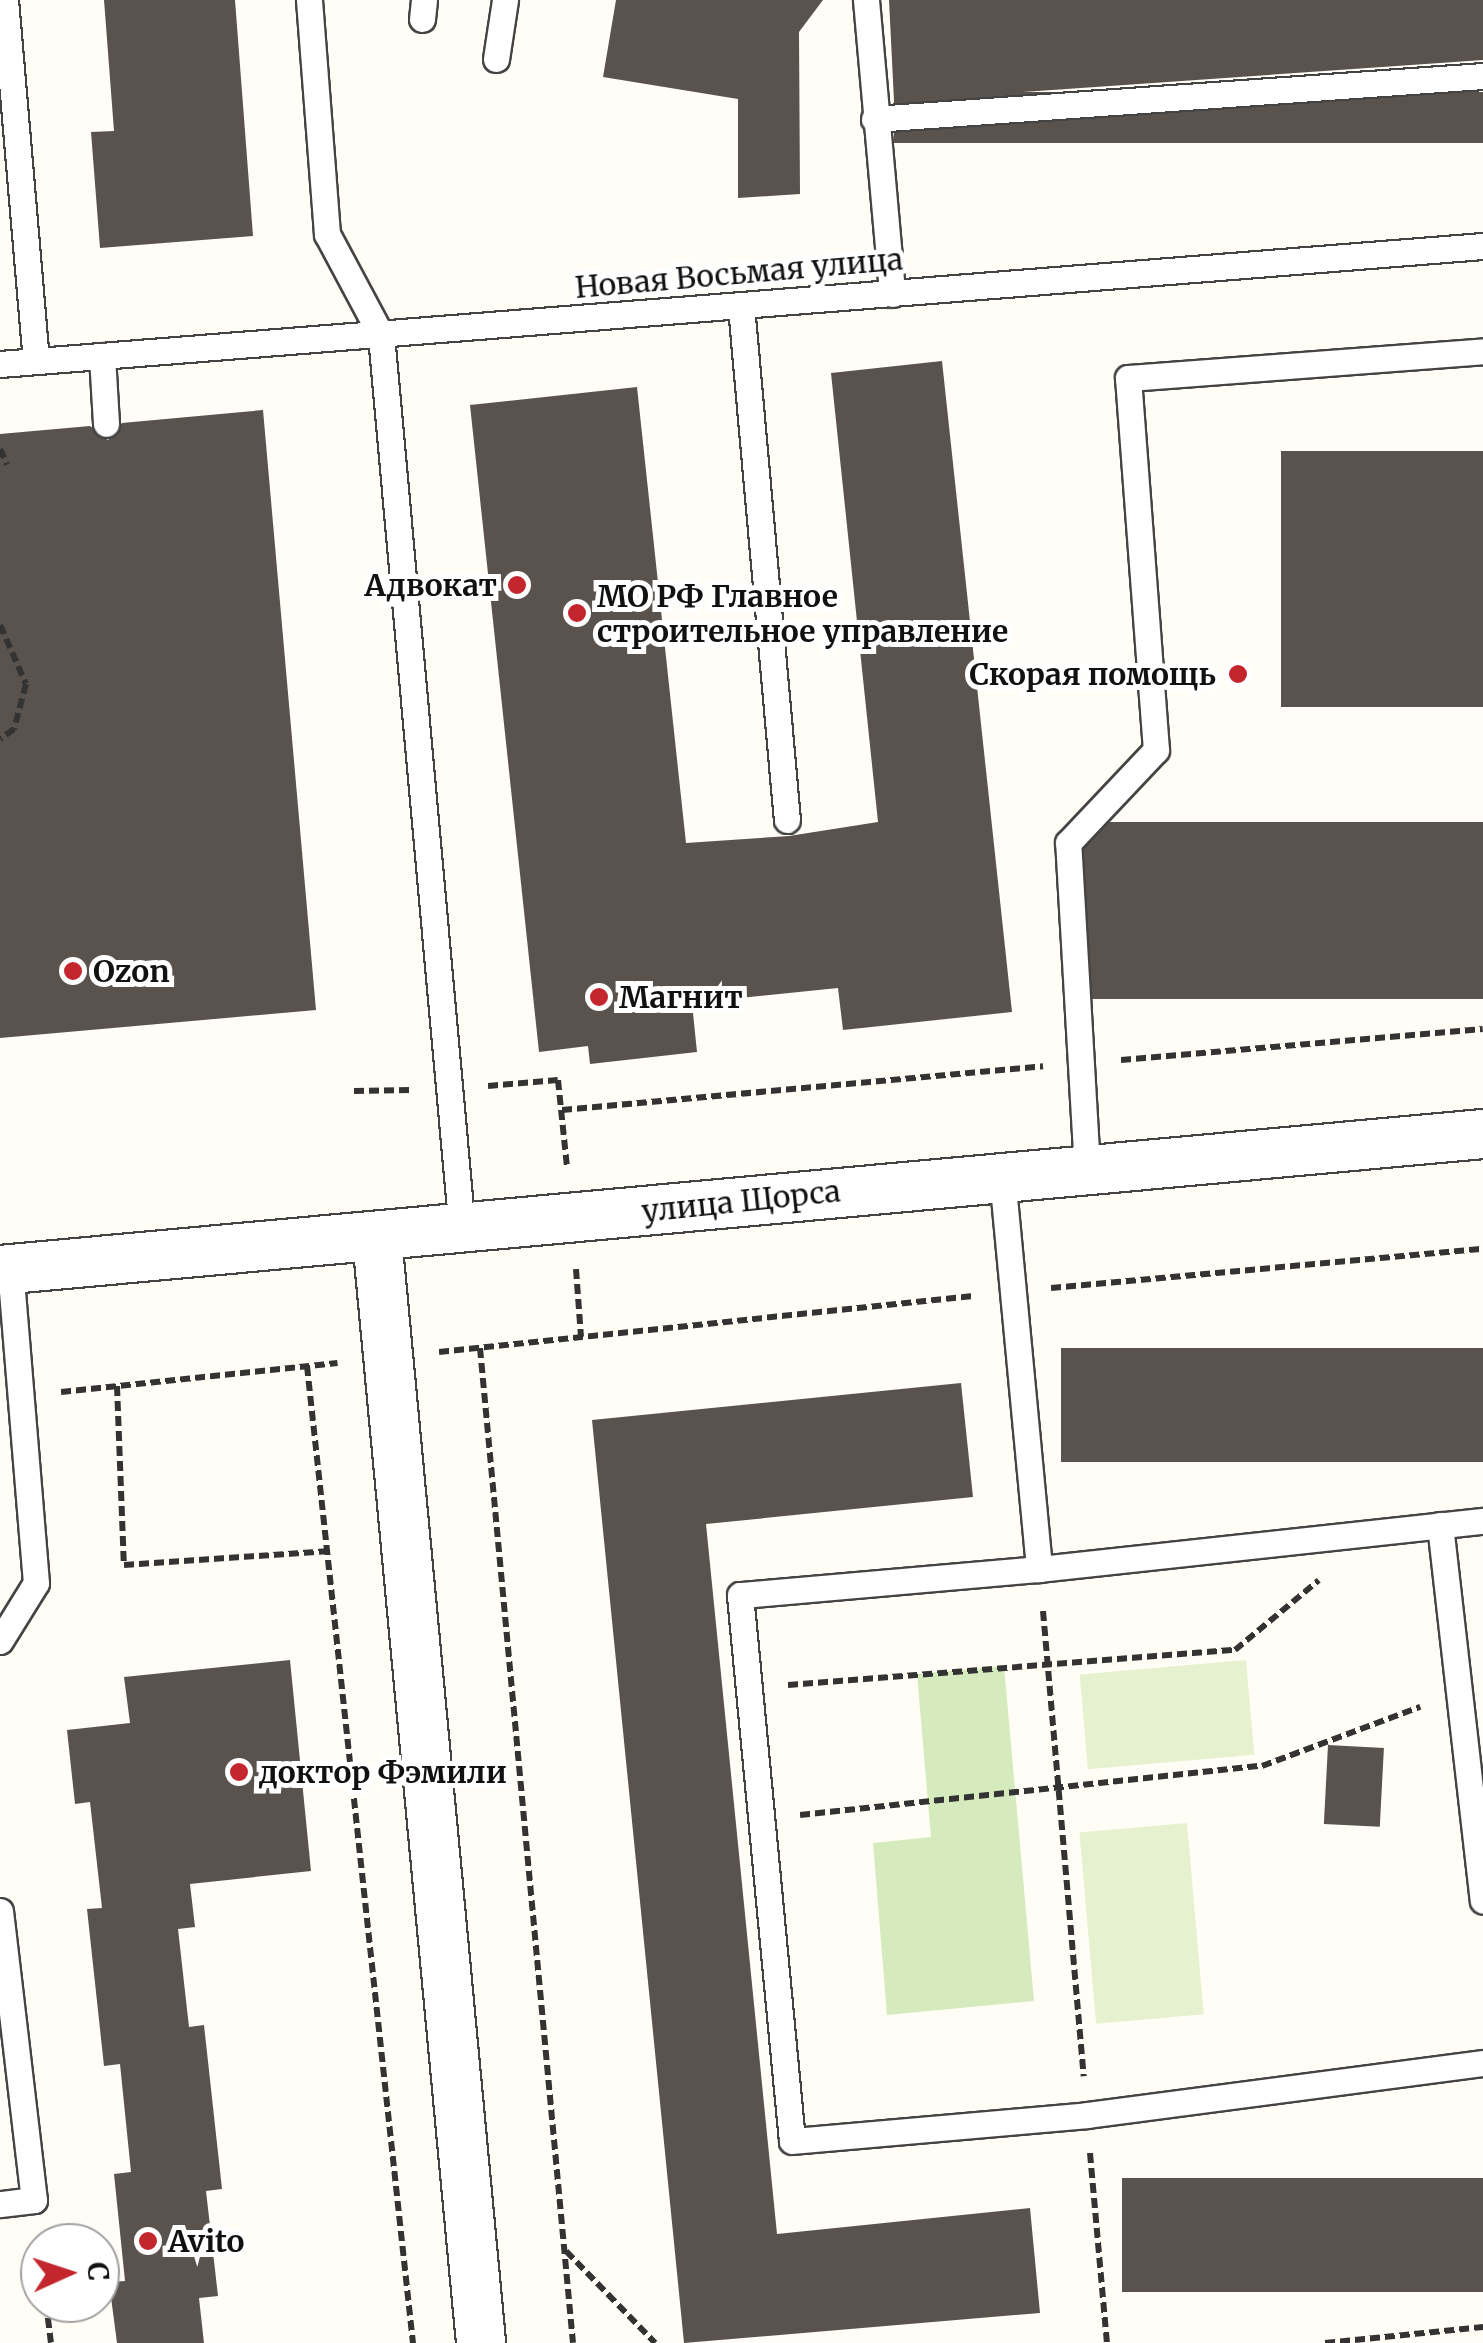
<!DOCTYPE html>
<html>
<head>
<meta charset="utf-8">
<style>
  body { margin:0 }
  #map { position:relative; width:1483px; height:2343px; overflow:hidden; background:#fffdf5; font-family:Merriweather,serif }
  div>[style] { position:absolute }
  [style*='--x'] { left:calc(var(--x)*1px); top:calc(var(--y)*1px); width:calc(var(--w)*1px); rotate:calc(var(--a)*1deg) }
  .green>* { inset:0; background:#d5ebbd }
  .pitch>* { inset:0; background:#e6f2cf; transform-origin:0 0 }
  .building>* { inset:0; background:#5a524d; transform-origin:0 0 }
  .path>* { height:6px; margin-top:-3px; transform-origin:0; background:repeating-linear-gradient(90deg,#333 0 10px,transparent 0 15px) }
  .roads { filter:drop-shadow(2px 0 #444) drop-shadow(-2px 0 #444) drop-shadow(0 2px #444) drop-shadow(0 -2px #444) }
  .service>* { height:25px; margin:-12.5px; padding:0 12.5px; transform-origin:12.5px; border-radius:12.5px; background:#fff }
  .minor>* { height:48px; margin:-24px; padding:0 24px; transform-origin:24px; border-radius:24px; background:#fff }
  .dots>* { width:28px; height:28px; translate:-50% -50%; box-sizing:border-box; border:5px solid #fff; border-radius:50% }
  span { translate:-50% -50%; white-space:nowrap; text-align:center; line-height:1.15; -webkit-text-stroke:10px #fff; paint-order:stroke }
  .street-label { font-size:30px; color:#111 }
  .poi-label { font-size:30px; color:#111; font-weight:700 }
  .right { translate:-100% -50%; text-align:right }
  .left { translate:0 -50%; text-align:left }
  .north { position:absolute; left:20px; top:2223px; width:100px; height:100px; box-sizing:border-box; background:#fff; border:2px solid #a0a0a0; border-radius:50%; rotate:87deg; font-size:28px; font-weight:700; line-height:40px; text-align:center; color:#111 }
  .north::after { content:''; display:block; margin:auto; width:35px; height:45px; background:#c4262e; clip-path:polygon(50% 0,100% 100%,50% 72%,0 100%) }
</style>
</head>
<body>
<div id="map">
  <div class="green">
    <i style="clip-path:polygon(1004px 1666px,1034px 2001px,887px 2015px,873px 1843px,931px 1837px,917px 1674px)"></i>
  </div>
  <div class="pitch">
    <i style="left:1246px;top:1660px;width:95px;height:167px;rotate:85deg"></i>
    <i style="left:1187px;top:1823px;width:192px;height:108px;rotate:85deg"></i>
  </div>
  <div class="building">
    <i style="clip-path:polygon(104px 0,235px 0,253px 236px,100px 248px,91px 132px,114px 131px)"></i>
    <i style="clip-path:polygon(616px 0,823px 0,799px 32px,800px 194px,738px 198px,738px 99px,603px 77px)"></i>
    <i style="clip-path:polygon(889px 0,1483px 0,1483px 60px,894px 101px)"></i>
    <i style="left:1483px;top:92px;width:51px;height:589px;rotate:90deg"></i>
    <i style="clip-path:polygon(942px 361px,1012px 1012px,843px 1030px,838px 988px,692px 1003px,697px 1052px,590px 1064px,588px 1046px,539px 1052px,470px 405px,637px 387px,686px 843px,789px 836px,878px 822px,831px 373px)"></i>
    <i style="clip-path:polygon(263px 410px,316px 1010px,0 1038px,0 434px,90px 426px,108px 440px,122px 423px)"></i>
    <i style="left:1483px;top:451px;width:256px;height:202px;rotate:90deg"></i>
    <i style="left:1483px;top:822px;width:177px;height:400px;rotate:90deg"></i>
    <i style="left:1483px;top:1348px;width:114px;height:422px;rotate:90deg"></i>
    <i style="clip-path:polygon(961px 1383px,973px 1497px,706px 1524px,777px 2234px,1030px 2208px,1040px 2313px,684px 2343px,592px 1420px)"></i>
    <i style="clip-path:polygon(290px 1660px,311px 1871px,190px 1884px,195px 1927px,178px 1929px,189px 2027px,204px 2025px,222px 2189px,206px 2191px,218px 2296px,199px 2298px,204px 2343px,117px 2343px,109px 2282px,125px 2281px,114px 2174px,131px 2172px,120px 2064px,104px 2066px,87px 1909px,102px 1908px,90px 1802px,75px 1804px,67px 1730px,130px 1723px,124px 1677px)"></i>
    <i style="left:1328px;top:1745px;width:56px;height:79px;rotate:3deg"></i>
    <i style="left:1483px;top:2178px;width:114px;height:361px;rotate:90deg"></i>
  </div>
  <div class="path">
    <i style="--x:0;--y:449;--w:17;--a:65"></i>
    <i style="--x:0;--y:625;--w:64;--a:66.2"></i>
    <i style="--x:26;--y:684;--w:47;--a:104.9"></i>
    <i style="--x:14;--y:729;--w:17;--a:144"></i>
    <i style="--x:1121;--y:1060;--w:363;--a:-4.9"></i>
    <i style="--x:488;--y:1086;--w:70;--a:-4.9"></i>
    <i style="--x:558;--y:1080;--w:87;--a:84.1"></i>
    <i style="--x:354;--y:1091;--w:57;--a:-1"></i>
    <i style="--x:562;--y:1110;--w:483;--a:-5.2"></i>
    <i style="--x:576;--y:1269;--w:68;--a:85.8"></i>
    <i style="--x:1051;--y:1288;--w:434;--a:-5.2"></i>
    <i style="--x:480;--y:1348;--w:999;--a:84.66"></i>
    <i style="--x:439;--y:1352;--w:537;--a:-5.99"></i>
    <i style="--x:307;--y:1366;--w:983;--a:83.81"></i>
    <i style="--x:117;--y:1386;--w:179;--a:87.8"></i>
    <i style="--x:124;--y:1565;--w:203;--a:-3.9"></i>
    <i style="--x:61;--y:1392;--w:278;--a:-6"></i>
    <i style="--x:1043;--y:1611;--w:467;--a:85"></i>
    <i style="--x:788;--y:1685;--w:448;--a:-4.5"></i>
    <i style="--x:1235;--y:1650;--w:109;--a:-39.8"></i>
    <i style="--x:800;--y:1815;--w:465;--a:-6.1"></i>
    <i style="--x:1262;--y:1766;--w:169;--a:-20.5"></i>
    <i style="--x:1090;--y:2153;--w:191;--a:84.9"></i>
    <i style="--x:566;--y:2251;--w:128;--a:45.9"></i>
    <i style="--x:46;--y:2303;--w:40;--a:82.9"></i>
    <i style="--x:1325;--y:2343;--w:159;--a:-5.8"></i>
  </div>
  <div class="roads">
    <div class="service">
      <i style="--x:5;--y:0;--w:362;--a:85.1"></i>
      <i style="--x:309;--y:0;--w:235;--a:85.6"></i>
      <i style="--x:327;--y:234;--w:115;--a:61.9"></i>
      <i style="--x:381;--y:335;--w:899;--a:84.83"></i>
      <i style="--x:866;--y:0;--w:295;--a:84.9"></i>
      <i style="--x:422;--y:19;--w:19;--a:-84"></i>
      <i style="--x:496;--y:59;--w:60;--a:-81.3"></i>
      <i style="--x:874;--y:119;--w:611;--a:-4.04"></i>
      <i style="--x:741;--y:306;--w:516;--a:84.89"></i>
      <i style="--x:102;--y:356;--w:68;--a:86.6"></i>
      <i style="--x:0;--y:364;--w:1488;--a:-4.55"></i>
      <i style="--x:1087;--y:1169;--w:327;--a:-93.3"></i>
      <i style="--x:1068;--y:843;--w:128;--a:-46.6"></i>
      <i style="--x:1156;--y:750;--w:373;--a:-94.3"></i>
      <i style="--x:1128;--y:378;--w:356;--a:-4.3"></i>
      <i style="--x:1002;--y:1176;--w:395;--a:84.6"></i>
      <i style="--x:1039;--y:1569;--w:300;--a:175"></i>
      <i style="--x:740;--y:1595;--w:548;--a:84.56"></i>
      <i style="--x:792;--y:2141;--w:296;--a:-5"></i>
      <i style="--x:1087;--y:2115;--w:399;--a:-7.5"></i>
      <i style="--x:1440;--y:1525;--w:378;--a:83.5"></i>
      <i style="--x:1039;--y:1569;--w:447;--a:-6.2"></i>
      <i style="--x:0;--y:1641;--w:68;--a:-58.2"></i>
      <i style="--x:36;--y:1583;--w:314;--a:-94.7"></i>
      <i style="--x:0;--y:1911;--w:291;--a:83.3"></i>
      <i style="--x:34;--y:2200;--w:34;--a:173"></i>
    </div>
    <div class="minor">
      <i style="--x:377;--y:1238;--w:1110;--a:84.62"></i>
      <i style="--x:0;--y:1270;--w:1489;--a:-5.24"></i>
    </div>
  </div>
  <div class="dots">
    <i style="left:517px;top:585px;background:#c4262e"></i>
    <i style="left:577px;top:613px;background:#c4262e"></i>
    <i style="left:1238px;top:674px;background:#c4262e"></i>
    <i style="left:73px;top:971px;background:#c4262e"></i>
    <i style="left:599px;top:997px;background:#c4262e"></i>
    <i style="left:239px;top:1772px;background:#c4262e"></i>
    <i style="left:148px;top:2241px;background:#c4262e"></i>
  </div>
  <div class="street-label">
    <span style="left:739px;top:273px;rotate:-5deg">Новая Восьмая улица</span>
    <span style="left:741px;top:1201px;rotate:-6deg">улица Щорса</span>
  </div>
  <div class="poi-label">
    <span class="right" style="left:497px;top:585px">Адвокат</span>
    <span class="left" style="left:597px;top:613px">МО РФ Главное<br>строительное управление</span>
    <span class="right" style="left:1216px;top:674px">Скорая помощь</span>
    <span class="left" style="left:93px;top:971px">Ozon</span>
    <span class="left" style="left:619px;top:997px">Магнит</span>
    <span class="left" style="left:259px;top:1772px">доктор Фэмили</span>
    <span class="left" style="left:168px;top:2241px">Avito</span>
  </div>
  <div class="north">С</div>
</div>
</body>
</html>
